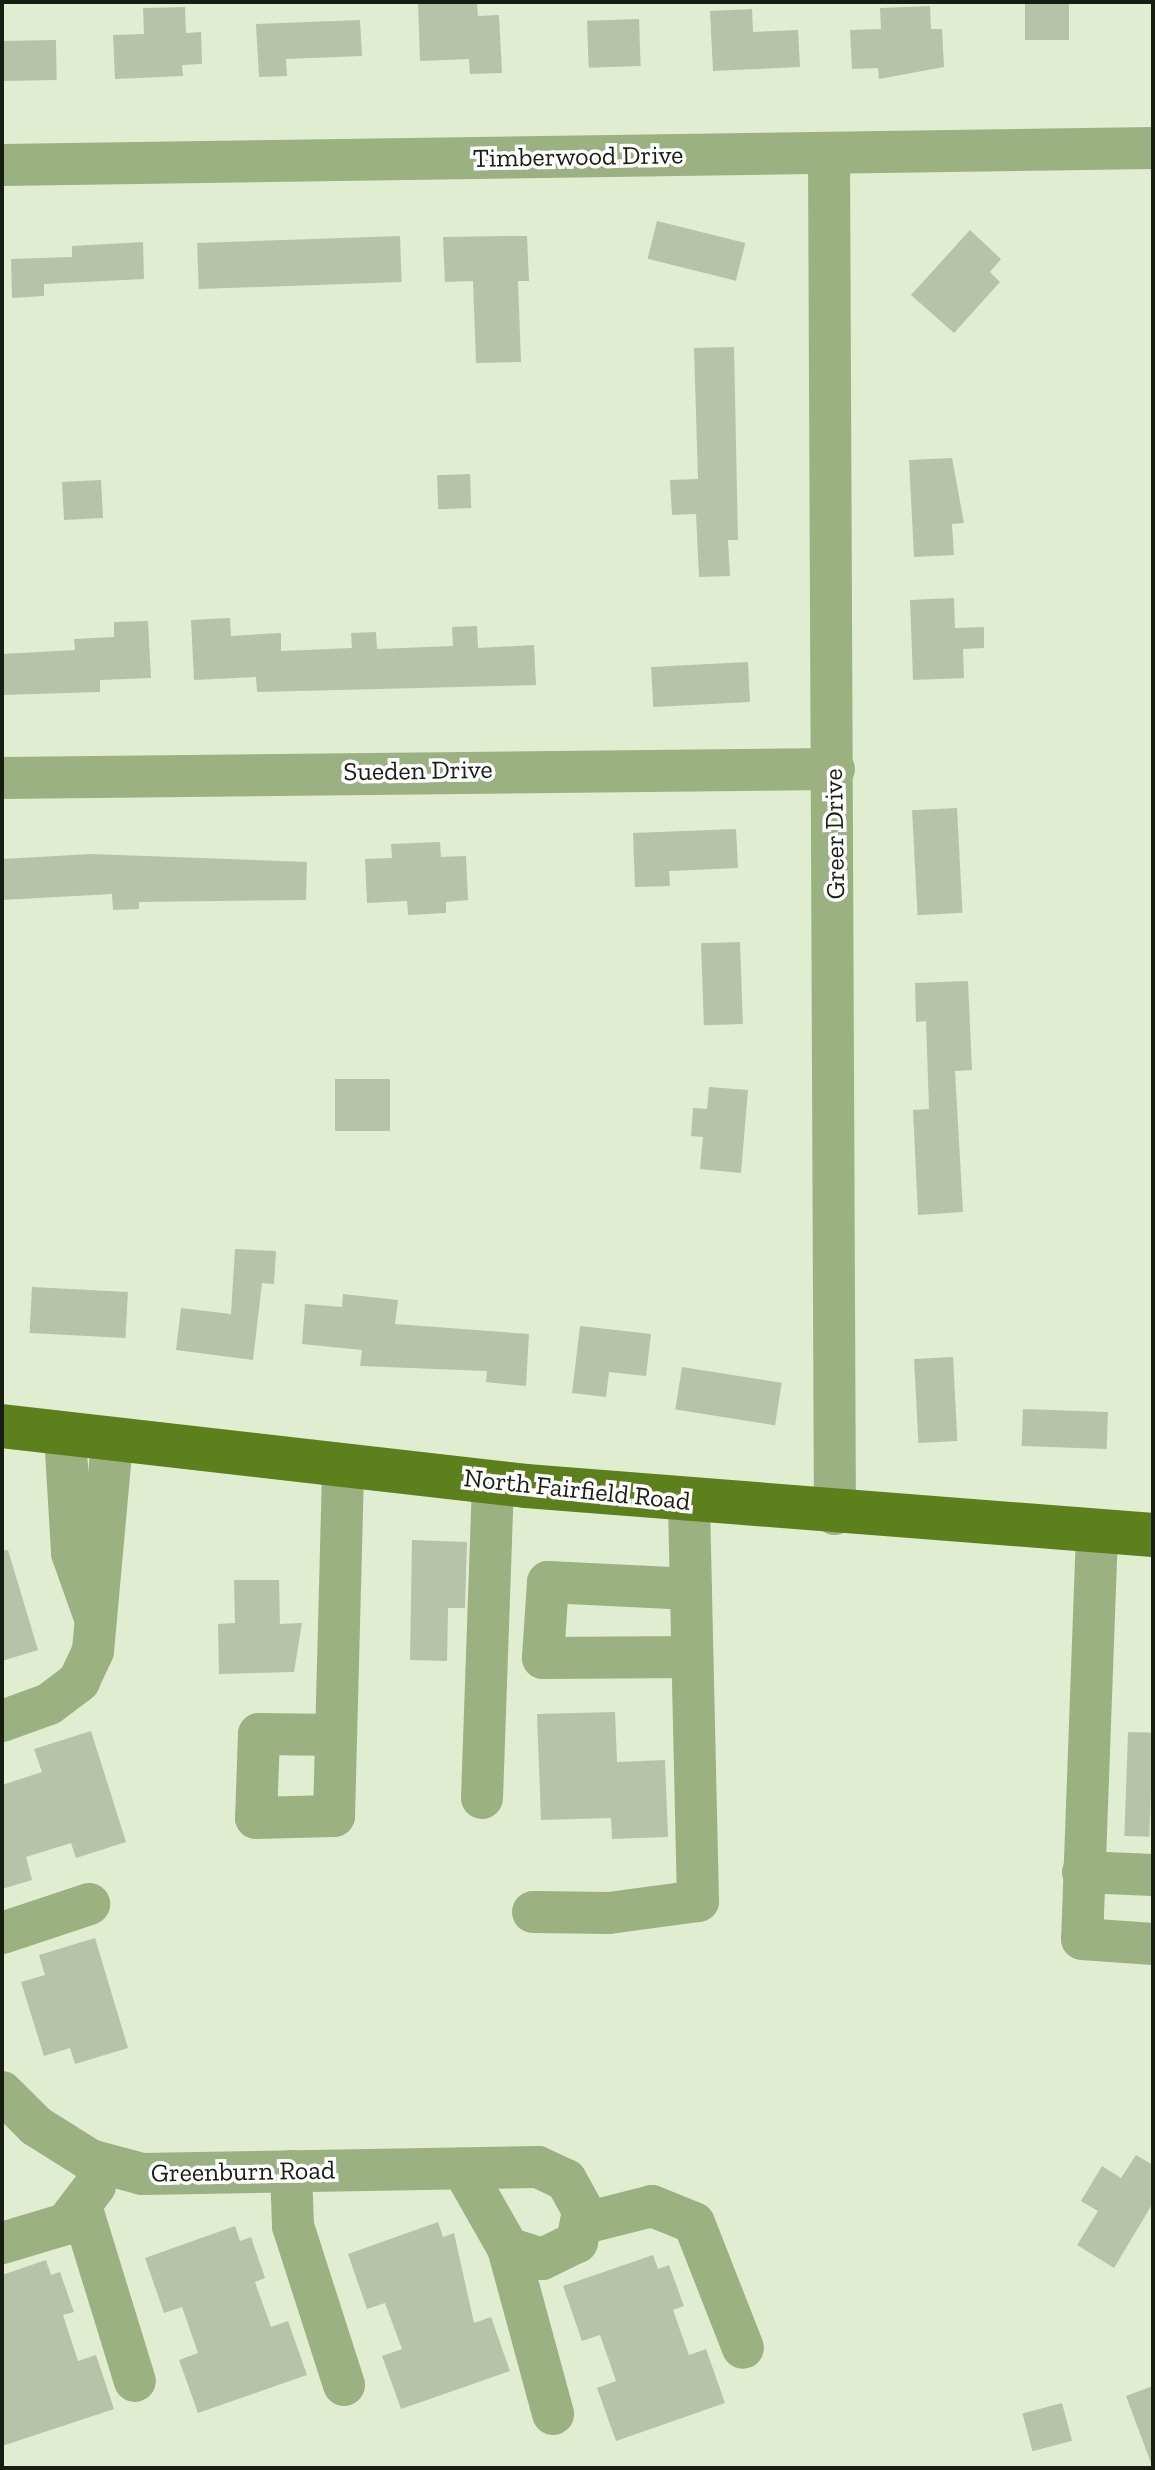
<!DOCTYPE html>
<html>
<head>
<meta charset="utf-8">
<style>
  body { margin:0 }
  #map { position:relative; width:1155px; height:2470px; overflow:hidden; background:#e0edd1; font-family:"Zilla Slab",serif }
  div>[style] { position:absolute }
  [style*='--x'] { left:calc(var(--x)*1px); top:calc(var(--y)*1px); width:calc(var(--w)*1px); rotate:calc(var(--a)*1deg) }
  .building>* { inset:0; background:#b6c3a7; transform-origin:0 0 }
  .minor>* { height:42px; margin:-21px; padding:0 21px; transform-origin:21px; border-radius:21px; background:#9bb182 }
  .major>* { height:44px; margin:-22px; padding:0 22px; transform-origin:22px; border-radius:22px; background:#5c811c }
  span { translate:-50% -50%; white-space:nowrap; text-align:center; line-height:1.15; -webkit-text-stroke:7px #fff; paint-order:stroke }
  .street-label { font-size:26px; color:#181d12 }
  .frame { position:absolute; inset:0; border:4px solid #181d12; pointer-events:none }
</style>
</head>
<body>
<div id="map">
  <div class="building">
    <i style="clip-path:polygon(418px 2px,477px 2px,478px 16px,499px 15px,502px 73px,470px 74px,469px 59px,420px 61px)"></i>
    <i style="left:1025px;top:2px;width:44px;height:38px"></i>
    <i style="clip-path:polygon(930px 6px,931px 29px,942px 29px,944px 67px,879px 79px,878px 68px,852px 69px,850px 30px,881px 29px,880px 8px)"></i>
    <i style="clip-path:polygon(185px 7px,186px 33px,201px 32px,202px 64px,182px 65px,183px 76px,115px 79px,113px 35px,144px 34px,143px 8px)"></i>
    <i style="clip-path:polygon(752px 9px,753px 32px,798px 30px,800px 67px,713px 71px,710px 11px)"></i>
    <i style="left:639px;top:19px;width:47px;height:52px;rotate:88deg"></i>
    <i style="clip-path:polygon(360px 20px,362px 56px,286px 59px,287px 76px,259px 77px,256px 24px)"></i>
    <i style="left:56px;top:40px;width:40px;height:54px;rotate:89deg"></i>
    <i style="left:657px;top:221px;width:91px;height:39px;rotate:14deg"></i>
    <i style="clip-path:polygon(970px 230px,1001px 259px,990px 272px,1000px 282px,954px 333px,911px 295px)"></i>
    <i style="left:400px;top:236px;width:46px;height:203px;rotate:88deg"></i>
    <i style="clip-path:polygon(505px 236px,527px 236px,529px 281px,518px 281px,521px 362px,476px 363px,473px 281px,445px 282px,443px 237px)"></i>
    <i style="clip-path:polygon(143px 242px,144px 279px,44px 284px,44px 296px,12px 298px,11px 259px,72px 257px,72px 246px)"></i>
    <i style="clip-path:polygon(734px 347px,738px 540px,728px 540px,730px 576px,699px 577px,696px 514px,672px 515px,670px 480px,698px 479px,694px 348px)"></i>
    <i style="clip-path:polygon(952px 458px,964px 523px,952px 524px,954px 555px,914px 557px,909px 460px)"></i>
    <i style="left:470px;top:474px;width:34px;height:33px;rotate:88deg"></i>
    <i style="left:101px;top:480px;width:38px;height:39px;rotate:87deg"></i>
    <i style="clip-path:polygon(954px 598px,955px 628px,984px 627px,984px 648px,963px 649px,964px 678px,913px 680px,910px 600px)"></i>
    <i style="clip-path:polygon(230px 618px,231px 636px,281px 633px,281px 651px,352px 648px,351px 633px,376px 632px,377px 649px,453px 646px,452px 627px,477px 626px,478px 648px,534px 645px,536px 685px,257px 692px,256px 677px,194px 680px,191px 620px)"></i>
    <i style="clip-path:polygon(148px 621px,151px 678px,100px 680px,100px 692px,2px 695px,2px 654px,75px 650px,74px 639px,114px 637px,114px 622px)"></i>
    <i style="left:748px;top:662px;width:40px;height:97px;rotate:87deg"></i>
    <i style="left:957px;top:808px;width:105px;height:45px;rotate:87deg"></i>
    <i style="clip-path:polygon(736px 829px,738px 868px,669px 871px,670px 886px,635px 887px,633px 833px)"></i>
    <i style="clip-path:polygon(440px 842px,441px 857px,466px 856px,468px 900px,446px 902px,446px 913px,408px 915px,407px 901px,367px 903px,365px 859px,392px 858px,391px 844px)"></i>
    <i style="clip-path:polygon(91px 854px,307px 862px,306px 900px,139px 902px,139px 909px,113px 910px,112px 894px,2px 900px,2px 859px)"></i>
    <i style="left:740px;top:942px;width:82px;height:39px;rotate:88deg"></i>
    <i style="clip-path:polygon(968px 981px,972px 1070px,955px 1071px,963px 1212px,918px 1215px,913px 1110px,929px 1109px,926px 1021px,916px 1022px,915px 983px)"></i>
    <i style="left:335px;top:1079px;width:55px;height:52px"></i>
    <i style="clip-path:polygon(709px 1087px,748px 1090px,741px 1173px,700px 1169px,703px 1137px,691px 1136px,693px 1108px,707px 1109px)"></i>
    <i style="clip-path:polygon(235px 1249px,276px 1251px,274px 1284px,262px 1283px,253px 1360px,176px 1350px,181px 1308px,231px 1314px)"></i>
    <i style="left:32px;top:1287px;width:96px;height:46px;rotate:3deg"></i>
    <i style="clip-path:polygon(343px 1294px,398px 1300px,395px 1324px,529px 1334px,526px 1386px,486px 1382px,487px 1371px,360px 1366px,362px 1350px,302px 1344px,305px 1304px,342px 1307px)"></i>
    <i style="clip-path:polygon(580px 1326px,651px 1334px,646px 1376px,609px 1372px,606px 1397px,572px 1393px)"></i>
    <i style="left:953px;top:1357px;width:84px;height:39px;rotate:87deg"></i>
    <i style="left:682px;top:1367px;width:101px;height:43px;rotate:9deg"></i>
    <i style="left:1023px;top:1409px;width:85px;height:37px;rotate:2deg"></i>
    <i style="clip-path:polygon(412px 1540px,467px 1542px,465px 1608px,448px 1608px,447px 1661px,410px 1660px)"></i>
    <i style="clip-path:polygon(8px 1550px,38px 1650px,2px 1661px,2px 1551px)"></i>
    <i style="clip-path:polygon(234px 1580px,279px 1580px,280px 1624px,302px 1623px,294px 1672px,219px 1674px,218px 1624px,235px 1623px)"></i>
    <i style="clip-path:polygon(615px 1712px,617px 1762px,665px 1760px,668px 1837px,612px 1839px,611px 1818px,541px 1820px,537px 1714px)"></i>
    <i style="clip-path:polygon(91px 1731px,126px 1842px,76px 1858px,71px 1843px,26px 1857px,32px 1880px,2px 1889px,2px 1785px,42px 1772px,34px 1749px)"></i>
    <i style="left:1128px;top:1732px;width:25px;height:104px;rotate:2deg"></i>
    <i style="clip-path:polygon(95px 1938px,128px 2048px,75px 2064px,70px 2048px,44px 2056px,21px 1982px,45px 1975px,39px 1955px)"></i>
    <i style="clip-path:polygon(1136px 2155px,1153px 2165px,1153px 2203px,1114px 2268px,1077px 2245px,1098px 2211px,1081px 2201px,1102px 2166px,1121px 2178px)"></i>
    <i style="clip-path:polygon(438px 2222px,443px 2237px,454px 2233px,474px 2323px,491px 2317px,510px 2371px,401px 2409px,382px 2356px,402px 2349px,385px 2303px,367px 2309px,348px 2254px)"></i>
    <i style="clip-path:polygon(235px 2226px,240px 2241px,251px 2237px,265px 2278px,255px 2282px,271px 2327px,288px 2321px,307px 2375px,198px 2413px,179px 2360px,198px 2353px,182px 2307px,164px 2313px,145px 2258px)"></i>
    <i style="clip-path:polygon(653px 2255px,658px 2269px,669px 2265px,684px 2306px,673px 2310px,689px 2355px,706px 2349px,725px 2403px,616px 2441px,597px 2388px,616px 2381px,600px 2335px,582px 2341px,563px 2286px)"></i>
    <i style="clip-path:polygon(46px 2260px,51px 2275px,60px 2272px,74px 2312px,63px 2315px,78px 2361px,96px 2355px,114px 2409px,2px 2446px,2px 2275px)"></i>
    <i style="clip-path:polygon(1153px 2386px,1153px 2462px,1151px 2463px,1126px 2396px)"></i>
    <i style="left:1062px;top:2403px;width:39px;height:41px;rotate:75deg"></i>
  </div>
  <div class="minor">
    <i style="--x:829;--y:154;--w:1360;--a:89.75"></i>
    <i style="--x:2;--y:165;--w:1151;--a:-0.85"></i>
    <i style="--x:2;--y:778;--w:832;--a:-0.62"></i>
    <i style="--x:65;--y:1434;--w:119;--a:86.6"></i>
    <i style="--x:72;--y:1553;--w:66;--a:70.5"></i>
    <i style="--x:1097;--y:1533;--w:406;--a:92.1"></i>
    <i style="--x:1082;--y:1939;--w:71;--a:4"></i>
    <i style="--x:691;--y:1589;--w:143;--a:-177.2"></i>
    <i style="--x:548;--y:1582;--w:76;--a:93.8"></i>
    <i style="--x:543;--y:1658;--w:149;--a:-0.4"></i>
    <i style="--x:2;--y:1721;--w:50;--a:-19.9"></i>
    <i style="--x:49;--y:1704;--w:38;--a:-37"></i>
    <i style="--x:79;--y:1681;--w:33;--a:-65"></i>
    <i style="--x:93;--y:1651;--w:211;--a:-84.8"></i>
    <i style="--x:336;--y:1735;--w:77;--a:-179.3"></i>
    <i style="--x:259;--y:1734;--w:84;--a:92"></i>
    <i style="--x:256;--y:1818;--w:78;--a:-1.5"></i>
    <i style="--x:334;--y:1816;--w:351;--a:-88.5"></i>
    <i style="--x:482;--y:1798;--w:316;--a:-88"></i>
    <i style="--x:1083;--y:1872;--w:70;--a:2.5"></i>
    <i style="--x:533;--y:1912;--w:76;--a:0.8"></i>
    <i style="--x:609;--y:1913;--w:90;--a:-7.7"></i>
    <i style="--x:698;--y:1901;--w:400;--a:-91.3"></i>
    <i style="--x:2;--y:1933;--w:92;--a:-18.4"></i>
    <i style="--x:2;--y:2092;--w:48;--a:45"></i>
    <i style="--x:36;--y:2126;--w:64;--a:32.2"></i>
    <i style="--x:90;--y:2160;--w:54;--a:15.1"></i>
    <i style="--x:142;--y:2174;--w:396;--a:-1"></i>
    <i style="--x:538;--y:2167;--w:31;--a:25"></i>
    <i style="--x:566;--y:2180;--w:35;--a:61"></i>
    <i style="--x:583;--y:2211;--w:32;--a:101"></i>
    <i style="--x:577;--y:2242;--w:39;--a:154"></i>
    <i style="--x:542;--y:2259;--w:36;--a:-162"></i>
    <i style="--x:508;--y:2248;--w:91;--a:-119.7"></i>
    <i style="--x:291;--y:2171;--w:55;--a:87.9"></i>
    <i style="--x:293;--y:2226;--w:167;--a:72.2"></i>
    <i style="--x:81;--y:2206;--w:183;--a:72.9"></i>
    <i style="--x:581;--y:2224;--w:73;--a:-14.2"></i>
    <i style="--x:652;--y:2206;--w:45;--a:22"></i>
    <i style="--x:694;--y:2223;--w:134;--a:68.6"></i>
    <i style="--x:2;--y:2243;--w:67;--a:-16.5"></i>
    <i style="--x:66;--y:2224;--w:48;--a:-52.7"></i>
    <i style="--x:508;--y:2248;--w:172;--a:74.8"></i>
  </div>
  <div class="major">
    <i style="--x:2;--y:1426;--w:527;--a:6.53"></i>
    <i style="--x:526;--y:1486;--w:629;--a:4.47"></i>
  </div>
  <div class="street-label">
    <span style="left:578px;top:157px;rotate:-1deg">Timberwood Drive</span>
    <span style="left:418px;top:771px;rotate:-1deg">Sueden Drive</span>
    <span style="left:835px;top:834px;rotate:-91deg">Greer Drive</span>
    <span style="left:577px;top:1490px;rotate:6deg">North Fairfield Road</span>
    <span style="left:243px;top:2172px;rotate:-1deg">Greenburn Road</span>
  </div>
  <div class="frame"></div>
</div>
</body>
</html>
